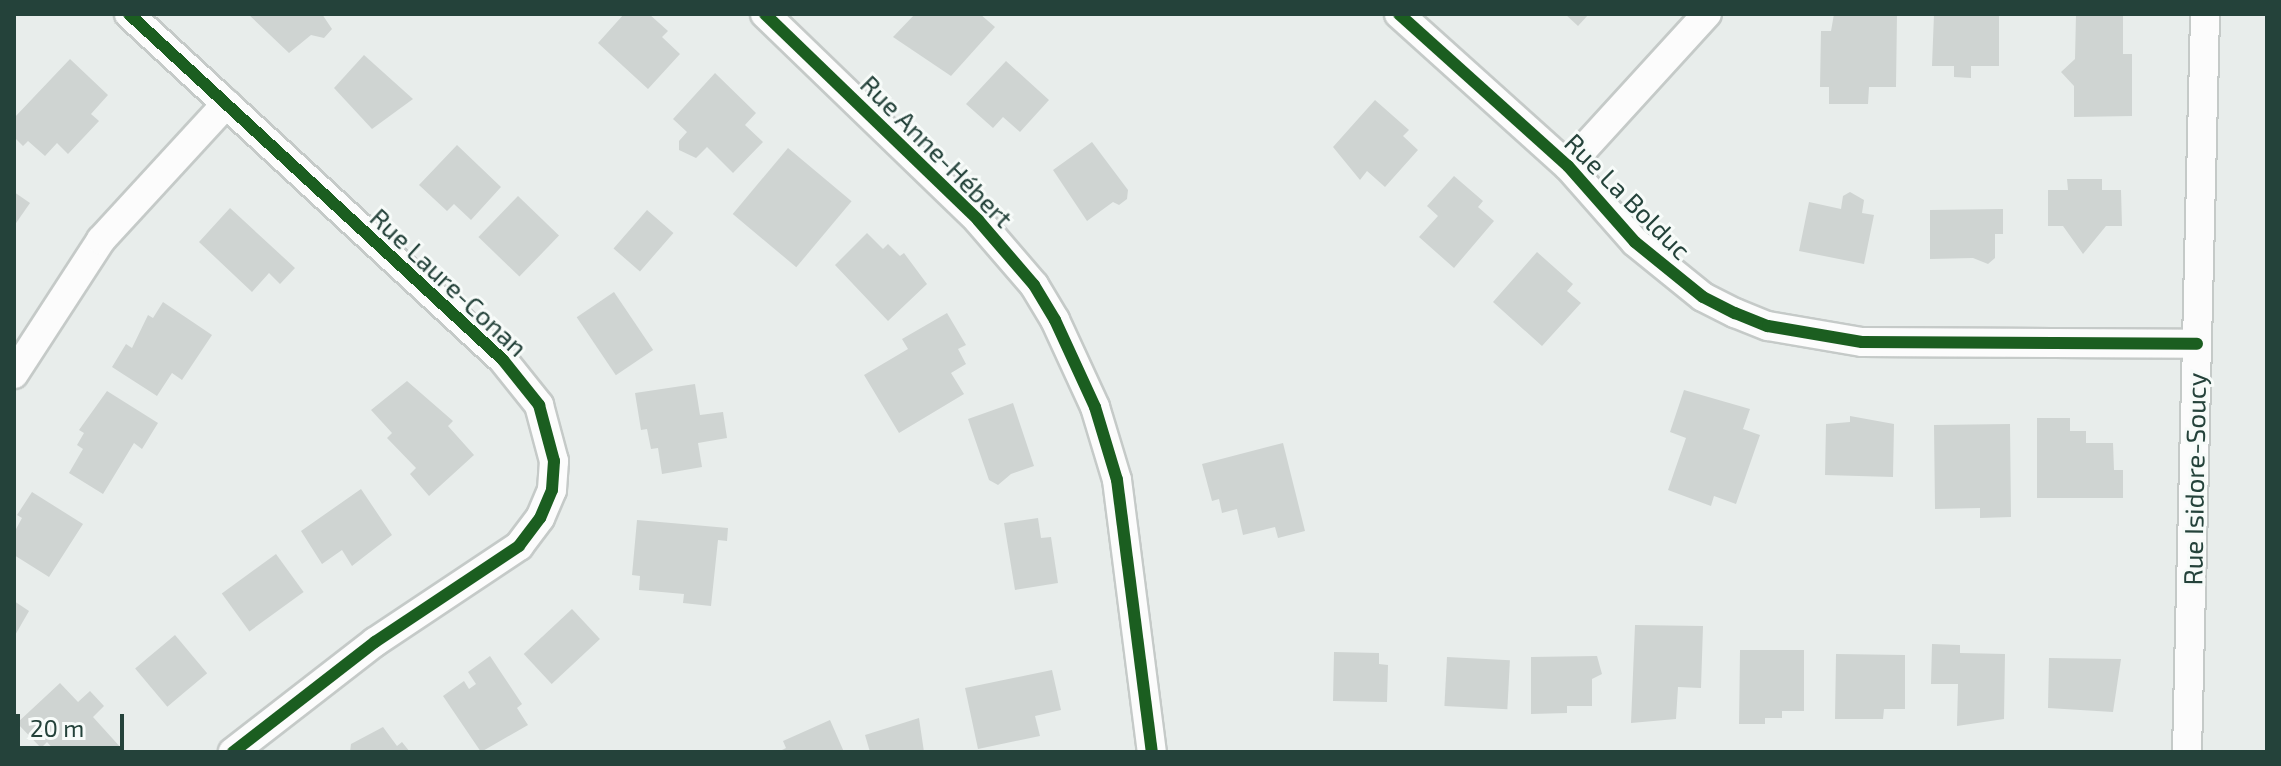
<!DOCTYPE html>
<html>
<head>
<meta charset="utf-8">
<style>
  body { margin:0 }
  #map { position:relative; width:2281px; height:766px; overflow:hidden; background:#e8edeb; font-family:"Exo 2",sans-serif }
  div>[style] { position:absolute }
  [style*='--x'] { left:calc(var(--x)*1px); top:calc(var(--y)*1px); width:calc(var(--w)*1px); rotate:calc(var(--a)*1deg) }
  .building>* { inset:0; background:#cfd4d2; transform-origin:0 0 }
  .roads { filter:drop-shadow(2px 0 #c5cac8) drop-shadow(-2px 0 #c5cac8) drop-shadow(0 2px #c5cac8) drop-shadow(0 -2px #c5cac8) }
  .street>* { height:28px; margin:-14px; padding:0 14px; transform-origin:14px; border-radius:14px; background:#fcfcfc }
  .cycleway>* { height:12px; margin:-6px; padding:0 6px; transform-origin:6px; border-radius:6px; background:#1b5e20 }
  span { translate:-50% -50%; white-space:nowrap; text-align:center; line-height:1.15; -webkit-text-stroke:6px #f7fbf9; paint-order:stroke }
  .street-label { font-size:26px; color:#24423a }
  .frame { position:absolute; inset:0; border:16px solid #24423a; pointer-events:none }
  .scale { position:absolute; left:16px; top:714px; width:108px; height:36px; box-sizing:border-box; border:4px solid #24423a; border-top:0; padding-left:10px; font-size:24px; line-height:28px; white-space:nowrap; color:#24423a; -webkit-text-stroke:6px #f7fbf9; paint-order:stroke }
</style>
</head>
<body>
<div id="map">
  <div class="building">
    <i style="clip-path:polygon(248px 14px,322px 14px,332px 29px,324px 38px,311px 35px,289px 53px)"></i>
    <i style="clip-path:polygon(624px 14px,649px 14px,668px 31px,662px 37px,680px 54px,648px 89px,598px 43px)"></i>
    <i style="clip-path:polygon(915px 14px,980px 14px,995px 27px,951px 76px,893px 37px)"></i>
    <i style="clip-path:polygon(1565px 14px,1589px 14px,1578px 26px)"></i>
    <i style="clip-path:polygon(1834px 14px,1897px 14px,1896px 87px,1869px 87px,1868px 104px,1829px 104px,1829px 87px,1820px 87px,1821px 31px,1831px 31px)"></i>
    <i style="clip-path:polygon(1934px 14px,1999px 14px,1999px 66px,1971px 66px,1971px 78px,1954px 77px,1954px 66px,1932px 66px)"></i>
    <i style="clip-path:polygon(2076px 14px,2123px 14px,2123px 54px,2132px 54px,2132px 116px,2074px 117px,2074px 86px,2061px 72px,2075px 59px)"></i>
    <i style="clip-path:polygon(364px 55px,413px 99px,372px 129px,334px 88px)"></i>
    <i style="clip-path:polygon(70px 59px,108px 95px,91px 114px,99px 121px,68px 154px,57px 143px,45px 156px,28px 141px,23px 146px,14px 137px,14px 118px)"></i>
    <i style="clip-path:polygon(1006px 61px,1049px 100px,1020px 132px,1003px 117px,993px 128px,966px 104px)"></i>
    <i style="clip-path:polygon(715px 73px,756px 113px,745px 125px,763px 142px,733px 173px,707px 147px,696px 158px,679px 150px,679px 141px,687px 132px,673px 119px)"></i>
    <i style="clip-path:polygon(1375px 100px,1409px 130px,1403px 136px,1418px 150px,1385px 187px,1367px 171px,1360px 180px,1333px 147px)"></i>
    <i style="clip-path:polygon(1092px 142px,1128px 190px,1127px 199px,1119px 205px,1113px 202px,1087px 221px,1053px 170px)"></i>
    <i style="clip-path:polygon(457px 145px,501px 187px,471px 220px,454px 204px,447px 211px,419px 185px)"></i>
    <i style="left:788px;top:148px;width:83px;height:86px;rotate:40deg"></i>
    <i style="clip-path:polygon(1454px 176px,1483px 201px,1478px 207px,1494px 221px,1454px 268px,1419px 237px,1438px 216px,1427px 206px)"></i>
    <i style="clip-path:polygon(2067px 179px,2102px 179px,2102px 190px,2121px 190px,2122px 226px,2106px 226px,2083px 254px,2063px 226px,2048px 226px,2048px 190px,2068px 190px)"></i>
    <i style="clip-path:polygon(14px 192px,30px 203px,14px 226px)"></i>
    <i style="clip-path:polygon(1850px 192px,1864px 200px,1862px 213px,1874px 215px,1864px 264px,1799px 251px,1809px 202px,1841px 209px,1843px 196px)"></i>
    <i style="left:518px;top:196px;width:57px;height:57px;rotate:44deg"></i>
    <i style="clip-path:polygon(230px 208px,295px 268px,280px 284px,269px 273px,252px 292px,199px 242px)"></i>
    <i style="clip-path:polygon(2003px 209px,2003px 234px,1995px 234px,1995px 258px,1988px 264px,1973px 258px,1930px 259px,1930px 210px)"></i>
    <i style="left:647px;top:210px;width:35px;height:51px;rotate:41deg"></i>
    <i style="clip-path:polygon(867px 233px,883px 249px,888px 244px,900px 256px,904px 253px,927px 284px,888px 321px,835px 265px)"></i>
    <i style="clip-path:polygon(1537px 252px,1573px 284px,1567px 291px,1581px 303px,1542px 346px,1493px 302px)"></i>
    <i style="left:614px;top:292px;width:70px;height:45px;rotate:56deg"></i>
    <i style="clip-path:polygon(163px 302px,212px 335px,182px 380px,172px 373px,157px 396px,112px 367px,126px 344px,132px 348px,148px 315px,153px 318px)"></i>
    <i style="clip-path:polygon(947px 313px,966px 345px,958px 349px,966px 364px,951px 373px,964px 394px,899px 433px,864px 375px,908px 349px,902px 339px)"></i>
    <i style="clip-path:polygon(407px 381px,453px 421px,448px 426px,474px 455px,429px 496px,410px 474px,416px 468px,387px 438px,392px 433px,371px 410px)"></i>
    <i style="clip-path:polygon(695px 384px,700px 415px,723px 412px,727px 438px,698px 443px,702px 467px,662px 474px,658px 448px,651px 449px,647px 429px,641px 430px,635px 393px)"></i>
    <i style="clip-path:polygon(1684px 390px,1750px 409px,1743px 429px,1760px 435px,1736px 504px,1714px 496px,1711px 506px,1668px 490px,1686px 438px,1670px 432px)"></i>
    <i style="clip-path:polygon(107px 391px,158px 423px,142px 449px,134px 443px,103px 494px,69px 473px,83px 449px,77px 445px,84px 433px,79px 430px)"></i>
    <i style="clip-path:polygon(1013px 403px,1034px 466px,1011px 474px,998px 485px,989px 480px,968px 419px)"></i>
    <i style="clip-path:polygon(1850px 416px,1894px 424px,1893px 477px,1825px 475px,1826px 424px,1850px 422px)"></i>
    <i style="clip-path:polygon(2037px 418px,2070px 418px,2070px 431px,2086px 431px,2086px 443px,2113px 443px,2114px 470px,2123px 470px,2123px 498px,2037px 498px)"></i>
    <i style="clip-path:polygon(2010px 424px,2011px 517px,1980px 518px,1980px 508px,1935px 509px,1934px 425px)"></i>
    <i style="clip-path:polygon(1283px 443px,1305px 531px,1278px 538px,1275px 527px,1243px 535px,1237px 509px,1222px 513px,1219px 499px,1212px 501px,1202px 464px)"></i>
    <i style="clip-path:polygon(361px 489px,392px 535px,352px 566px,342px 550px,322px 564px,301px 531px)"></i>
    <i style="clip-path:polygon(32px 492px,83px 524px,49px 577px,14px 555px,15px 531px,22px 518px,17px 515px)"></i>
    <i style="clip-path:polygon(1038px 518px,1041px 538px,1051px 537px,1058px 583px,1015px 590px,1004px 523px)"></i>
    <i style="clip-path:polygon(637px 520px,728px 528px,727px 541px,718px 540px,711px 606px,683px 603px,684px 594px,639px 590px,640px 576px,632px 575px)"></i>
    <i style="left:276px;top:554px;width:47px;height:67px;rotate:54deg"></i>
    <i style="clip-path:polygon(14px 601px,29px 611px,14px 637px)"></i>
    <i style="left:572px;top:609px;width:41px;height:66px;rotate:47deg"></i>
    <i style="clip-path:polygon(1635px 625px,1703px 626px,1701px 688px,1678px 687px,1676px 719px,1631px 723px)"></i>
    <i style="left:175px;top:635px;width:50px;height:52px;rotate:50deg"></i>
    <i style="clip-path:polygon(1932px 644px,1960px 645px,1960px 653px,2005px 654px,2004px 719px,1957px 726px,1958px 684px,1931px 684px)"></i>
    <i style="clip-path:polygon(1740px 650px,1804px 650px,1804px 711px,1782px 711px,1782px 718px,1765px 718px,1765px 724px,1739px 724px)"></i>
    <i style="clip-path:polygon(1334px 652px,1379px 653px,1379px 664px,1388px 665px,1387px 702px,1333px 701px)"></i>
    <i style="clip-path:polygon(1836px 654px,1905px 655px,1905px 709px,1884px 709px,1883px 719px,1835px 719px)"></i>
    <i style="clip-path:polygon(490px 656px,522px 704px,517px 708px,528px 725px,481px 752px,443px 696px,464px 681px,469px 689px,476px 684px,468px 672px)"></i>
    <i style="clip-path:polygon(1597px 656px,1602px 674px,1592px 679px,1592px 706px,1567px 706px,1567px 713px,1531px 714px,1531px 657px)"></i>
    <i style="left:1447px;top:657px;width:63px;height:49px;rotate:3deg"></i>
    <i style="clip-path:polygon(2049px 658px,2121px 659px,2113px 712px,2048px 708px)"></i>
    <i style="clip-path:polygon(1052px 670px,1061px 710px,1035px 716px,1040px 736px,978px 749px,965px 688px)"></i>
    <i style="clip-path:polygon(60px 683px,78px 702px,90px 691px,104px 706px,93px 717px,122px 749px,119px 752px,56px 752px,47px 742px,41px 748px,17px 723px)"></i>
    <i style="clip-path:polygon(919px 718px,924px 752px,870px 752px,865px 735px)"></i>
    <i style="clip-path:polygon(830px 720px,844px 752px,778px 752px,786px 748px,783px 741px)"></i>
    <i style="clip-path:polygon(383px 727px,397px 746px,402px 742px,410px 752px,350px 752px,351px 744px)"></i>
  </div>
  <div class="roads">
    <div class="street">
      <i style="--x:129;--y:14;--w:510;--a:42.77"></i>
      <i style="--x:503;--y:360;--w:58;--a:51.3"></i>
      <i style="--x:539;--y:405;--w:58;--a:75"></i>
      <i style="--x:554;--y:461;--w:29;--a:94"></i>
      <i style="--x:552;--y:490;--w:30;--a:113"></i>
      <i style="--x:540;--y:518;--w:35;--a:127"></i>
      <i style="--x:519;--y:546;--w:173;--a:146.3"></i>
      <i style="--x:375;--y:642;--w:180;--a:142.2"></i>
      <i style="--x:765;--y:14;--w:296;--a:44"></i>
      <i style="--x:978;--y:220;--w:86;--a:49.3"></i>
      <i style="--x:1034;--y:285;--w:41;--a:59"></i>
      <i style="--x:1055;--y:320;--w:96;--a:65.3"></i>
      <i style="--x:1095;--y:407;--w:76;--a:73.2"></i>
      <i style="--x:1117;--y:480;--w:274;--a:82.7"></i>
      <i style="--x:1399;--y:14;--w:227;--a:42"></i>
      <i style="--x:1568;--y:166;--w:101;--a:48.6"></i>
      <i style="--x:1635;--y:242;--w:87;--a:39"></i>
      <i style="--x:1703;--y:297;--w:36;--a:27"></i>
      <i style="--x:1735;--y:313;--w:35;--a:22"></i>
      <i style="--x:1768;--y:326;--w:95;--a:9.7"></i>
      <i style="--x:1862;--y:342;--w:335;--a:0.3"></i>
      <i style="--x:1568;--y:166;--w:206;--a:-47.6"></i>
      <i style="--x:14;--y:374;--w:160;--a:-57"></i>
      <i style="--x:101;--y:240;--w:185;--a:-47.4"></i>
      <i style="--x:2187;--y:752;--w:738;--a:-88.6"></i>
    </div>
  </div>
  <div class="cycleway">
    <i style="--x:129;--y:14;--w:510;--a:42.77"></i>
    <i style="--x:503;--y:360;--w:58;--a:51.3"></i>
    <i style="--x:539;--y:405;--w:58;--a:75"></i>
    <i style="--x:554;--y:461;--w:29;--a:94"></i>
    <i style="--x:552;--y:490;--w:30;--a:113"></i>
    <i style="--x:540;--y:518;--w:35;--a:127"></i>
    <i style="--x:519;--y:546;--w:173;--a:146.3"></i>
    <i style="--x:375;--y:642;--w:180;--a:142.2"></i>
    <i style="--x:765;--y:14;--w:296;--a:44"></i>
    <i style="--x:978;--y:220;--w:86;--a:49.3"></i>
    <i style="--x:1034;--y:285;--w:41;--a:59"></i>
    <i style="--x:1055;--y:320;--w:96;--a:65.3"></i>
    <i style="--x:1095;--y:407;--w:76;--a:73.2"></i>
    <i style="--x:1117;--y:480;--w:274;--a:82.7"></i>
    <i style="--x:1399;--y:14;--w:227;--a:42"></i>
    <i style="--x:1568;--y:166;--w:101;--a:48.6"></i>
    <i style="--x:1635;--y:242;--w:87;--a:39"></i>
    <i style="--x:1703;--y:297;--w:36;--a:27"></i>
    <i style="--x:1735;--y:313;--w:35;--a:22"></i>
    <i style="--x:1768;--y:326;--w:95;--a:9.7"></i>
    <i style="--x:1862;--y:342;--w:335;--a:0.3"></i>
  </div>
  <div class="street-label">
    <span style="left:937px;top:151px;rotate:45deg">Rue Anne-Hébert</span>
    <span style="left:1628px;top:196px;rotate:45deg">Rue La Bolduc</span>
    <span style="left:449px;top:282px;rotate:43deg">Rue Laure-Conan</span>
    <span style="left:2194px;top:479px;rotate:-89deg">Rue Isidore-Soucy</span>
  </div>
  <div class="frame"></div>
  <div class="scale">20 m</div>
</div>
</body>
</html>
